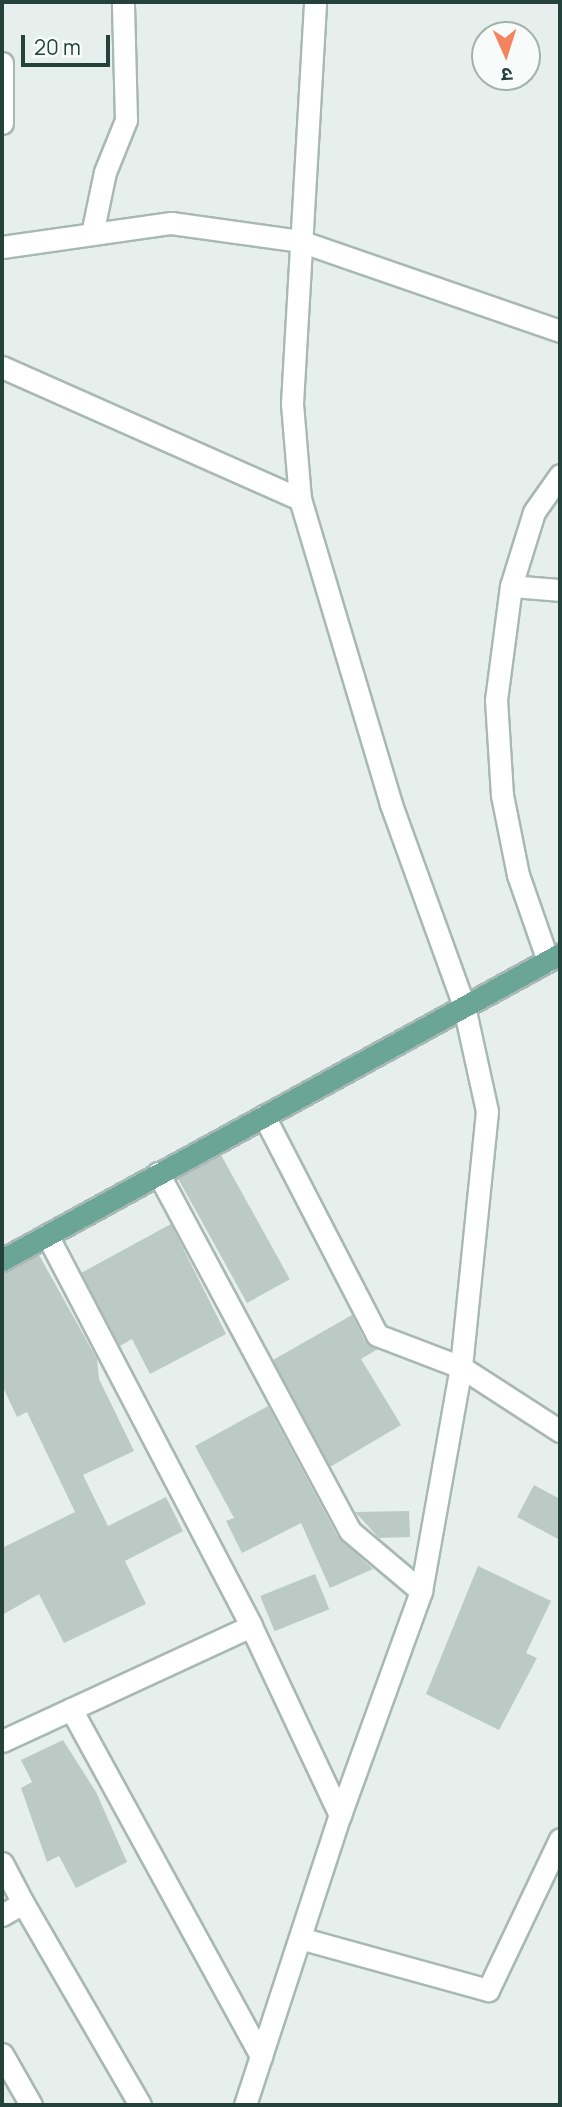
<!DOCTYPE html>
<html>
<head>
<meta charset="utf-8">
<style>
  body { margin:0 }
  #map { position:relative; width:562px; height:2107px; overflow:hidden; background:#e6efeb; font-family:Manrope,"Noto Sans Devanagari",sans-serif }
  div>[style] { position:absolute }
  [style*='--x'] { left:calc(var(--x)*1px); top:calc(var(--y)*1px); width:calc(var(--w)*1px); rotate:calc(var(--a)*1deg) }
  .building>* { inset:0; background:#bbcac4; transform-origin:0 0 }
  .roads { filter:drop-shadow(2px 0 #a8b8b2) drop-shadow(-2px 0 #a8b8b2) drop-shadow(0 2px #a8b8b2) drop-shadow(0 -2px #a8b8b2) }
  .minor>* { height:21px; margin:-10.5px; padding:0 10.5px; transform-origin:10.5px; border-radius:10.5px; background:#fff }
  .major>* { height:21px; margin:-10.5px; padding:0 10.5px; transform-origin:10.5px; border-radius:10.5px; background:#6aa596 }
  span { translate:-50% -50%; white-space:nowrap; text-align:center; line-height:1.15; -webkit-text-stroke:7px #f7fbf9; paint-order:stroke }
  .frame { position:absolute; inset:0; border:4px solid #24423a; pointer-events:none }
  .north { position:absolute; left:471px; top:21px; width:70px; height:70px; box-sizing:border-box; background:#f7fbf9; border:2px solid #a3b1ad; border-radius:50%; rotate:177deg; font-size:19px; font-weight:700; line-height:28px; text-align:center; color:#24423a }
  .north::after { content:''; display:block; margin:auto; width:24px; height:32px; background:#f4845f; clip-path:polygon(50% 0,100% 100%,50% 72%,0 100%) }
  .scale { position:absolute; left:21px; top:35px; width:89px; height:32px; box-sizing:border-box; border:4px solid #24423a; border-top:0; padding-left:9px; font-size:21px; line-height:24px; white-space:nowrap; color:#24423a; -webkit-text-stroke:5px #f7fbf9; paint-order:stroke }
</style>
</head>
<body>
<div id="map">
  <div class="building">
    <i style="left:221px;top:1155px;width:142px;height:49px;rotate:61deg"></i>
    <i style="clip-path:polygon(171px 1224px,226px 1334px,150px 1374px,132px 1339px,120px 1346px,81px 1273px)"></i>
    <i style="clip-path:polygon(39px 1255px,97px 1359px,99px 1379px,134px 1451px,83px 1475px,108px 1526px,166px 1497px,183px 1531px,125px 1561px,146px 1604px,64px 1643px,39px 1594px,2px 1615px,2px 1548px,75px 1512px,27px 1412px,17px 1417px,2px 1385px,2px 1273px)"></i>
    <i style="clip-path:polygon(352px 1315px,365px 1341px,378px 1349px,361px 1359px,401px 1425px,330px 1467px,273px 1360px)"></i>
    <i style="clip-path:polygon(268px 1406px,338px 1537px,373px 1569px,330px 1588px,301px 1523px,242px 1553px,226px 1521px,234px 1518px,195px 1446px)"></i>
    <i style="clip-path:polygon(534px 1485px,560px 1499px,560px 1540px,517px 1517px)"></i>
    <i style="clip-path:polygon(409px 1511px,410px 1537px,379px 1538px,355px 1512px)"></i>
    <i style="clip-path:polygon(478px 1566px,551px 1601px,526px 1653px,537px 1658px,499px 1730px,426px 1694px)"></i>
    <i style="left:315px;top:1574px;width:38px;height:59px;rotate:68deg"></i>
    <i style="clip-path:polygon(63px 1740px,96px 1792px,127px 1862px,76px 1888px,59px 1856px,47px 1862px,21px 1788px,32px 1782px,21px 1760px)"></i>
  </div>
  <div class="roads">
    <div class="minor">
      <i style="--x:2;--y:63;--w:60;--a:90"></i>
      <i style="--x:92;--y:234;--w:63;--a:-78.2"></i>
      <i style="--x:105;--y:172;--w:56;--a:-68"></i>
      <i style="--x:126;--y:120;--w:118;--a:-91.5"></i>
      <i style="--x:2;--y:247;--w:171;--a:-8.1"></i>
      <i style="--x:171;--y:223;--w:130;--a:7.9"></i>
      <i style="--x:300;--y:241;--w:275;--a:19.1"></i>
      <i style="--x:2;--y:367;--w:326;--a:23.9"></i>
      <i style="--x:511;--y:586;--w:49;--a:4.7"></i>
      <i style="--x:548;--y:961;--w:91;--a:-109.2"></i>
      <i style="--x:518;--y:875;--w:82;--a:-101.3"></i>
      <i style="--x:502;--y:795;--w:95;--a:-93.6"></i>
      <i style="--x:496;--y:700;--w:115;--a:-82.5"></i>
      <i style="--x:511;--y:586;--w:77;--a:-72.7"></i>
      <i style="--x:534;--y:512;--w:45;--a:-54.9"></i>
      <i style="--x:264;--y:1116;--w:246;--a:62.7"></i>
      <i style="--x:377;--y:1335;--w:90;--a:20.9"></i>
      <i style="--x:461;--y:1367;--w:118;--a:32.9"></i>
      <i style="--x:158;--y:1173;--w:406;--a:61.8"></i>
      <i style="--x:350;--y:1531;--w:93;--a:40.2"></i>
      <i style="--x:47;--y:1235;--w:441;--a:62.4"></i>
      <i style="--x:251;--y:1626;--w:209;--a:64.8"></i>
      <i style="--x:71;--y:1709;--w:396;--a:61.3"></i>
      <i style="--x:2;--y:1741;--w:274;--a:-24.8"></i>
      <i style="--x:2;--y:1863;--w:45;--a:62.3"></i>
      <i style="--x:2;--y:1915;--w:24;--a:-30"></i>
      <i style="--x:23;--y:1903;--w:233;--a:59.9"></i>
      <i style="--x:303;--y:1939;--w:192;--a:15.4"></i>
      <i style="--x:488;--y:1990;--w:167;--a:-64.5"></i>
      <i style="--x:2;--y:2054;--w:59;--a:60.4"></i>
      <i style="--x:245;--y:2105;--w:305;--a:-71.9"></i>
      <i style="--x:340;--y:1815;--w:238;--a:-70.1"></i>
      <i style="--x:421;--y:1591;--w:228;--a:-79.9"></i>
      <i style="--x:461;--y:1367;--w:257;--a:-84.2"></i>
      <i style="--x:487;--y:1111;--w:107;--a:-102.4"></i>
      <i style="--x:464;--y:1006;--w:215;--a:-109.9"></i>
      <i style="--x:391;--y:804;--w:318;--a:-106.6"></i>
      <i style="--x:300;--y:499;--w:96;--a:-94.8"></i>
      <i style="--x:292;--y:403;--w:402;--a:-86.7"></i>
    </div>
    <div class="major">
      <i style="--x:2;--y:1260;--w:636;--a:-28.74"></i>
    </div>
  </div>
  <div class="frame"></div>
  <div class="north">उ</div>
  <div class="scale">20 m</div>
</div>
</body>
</html>
